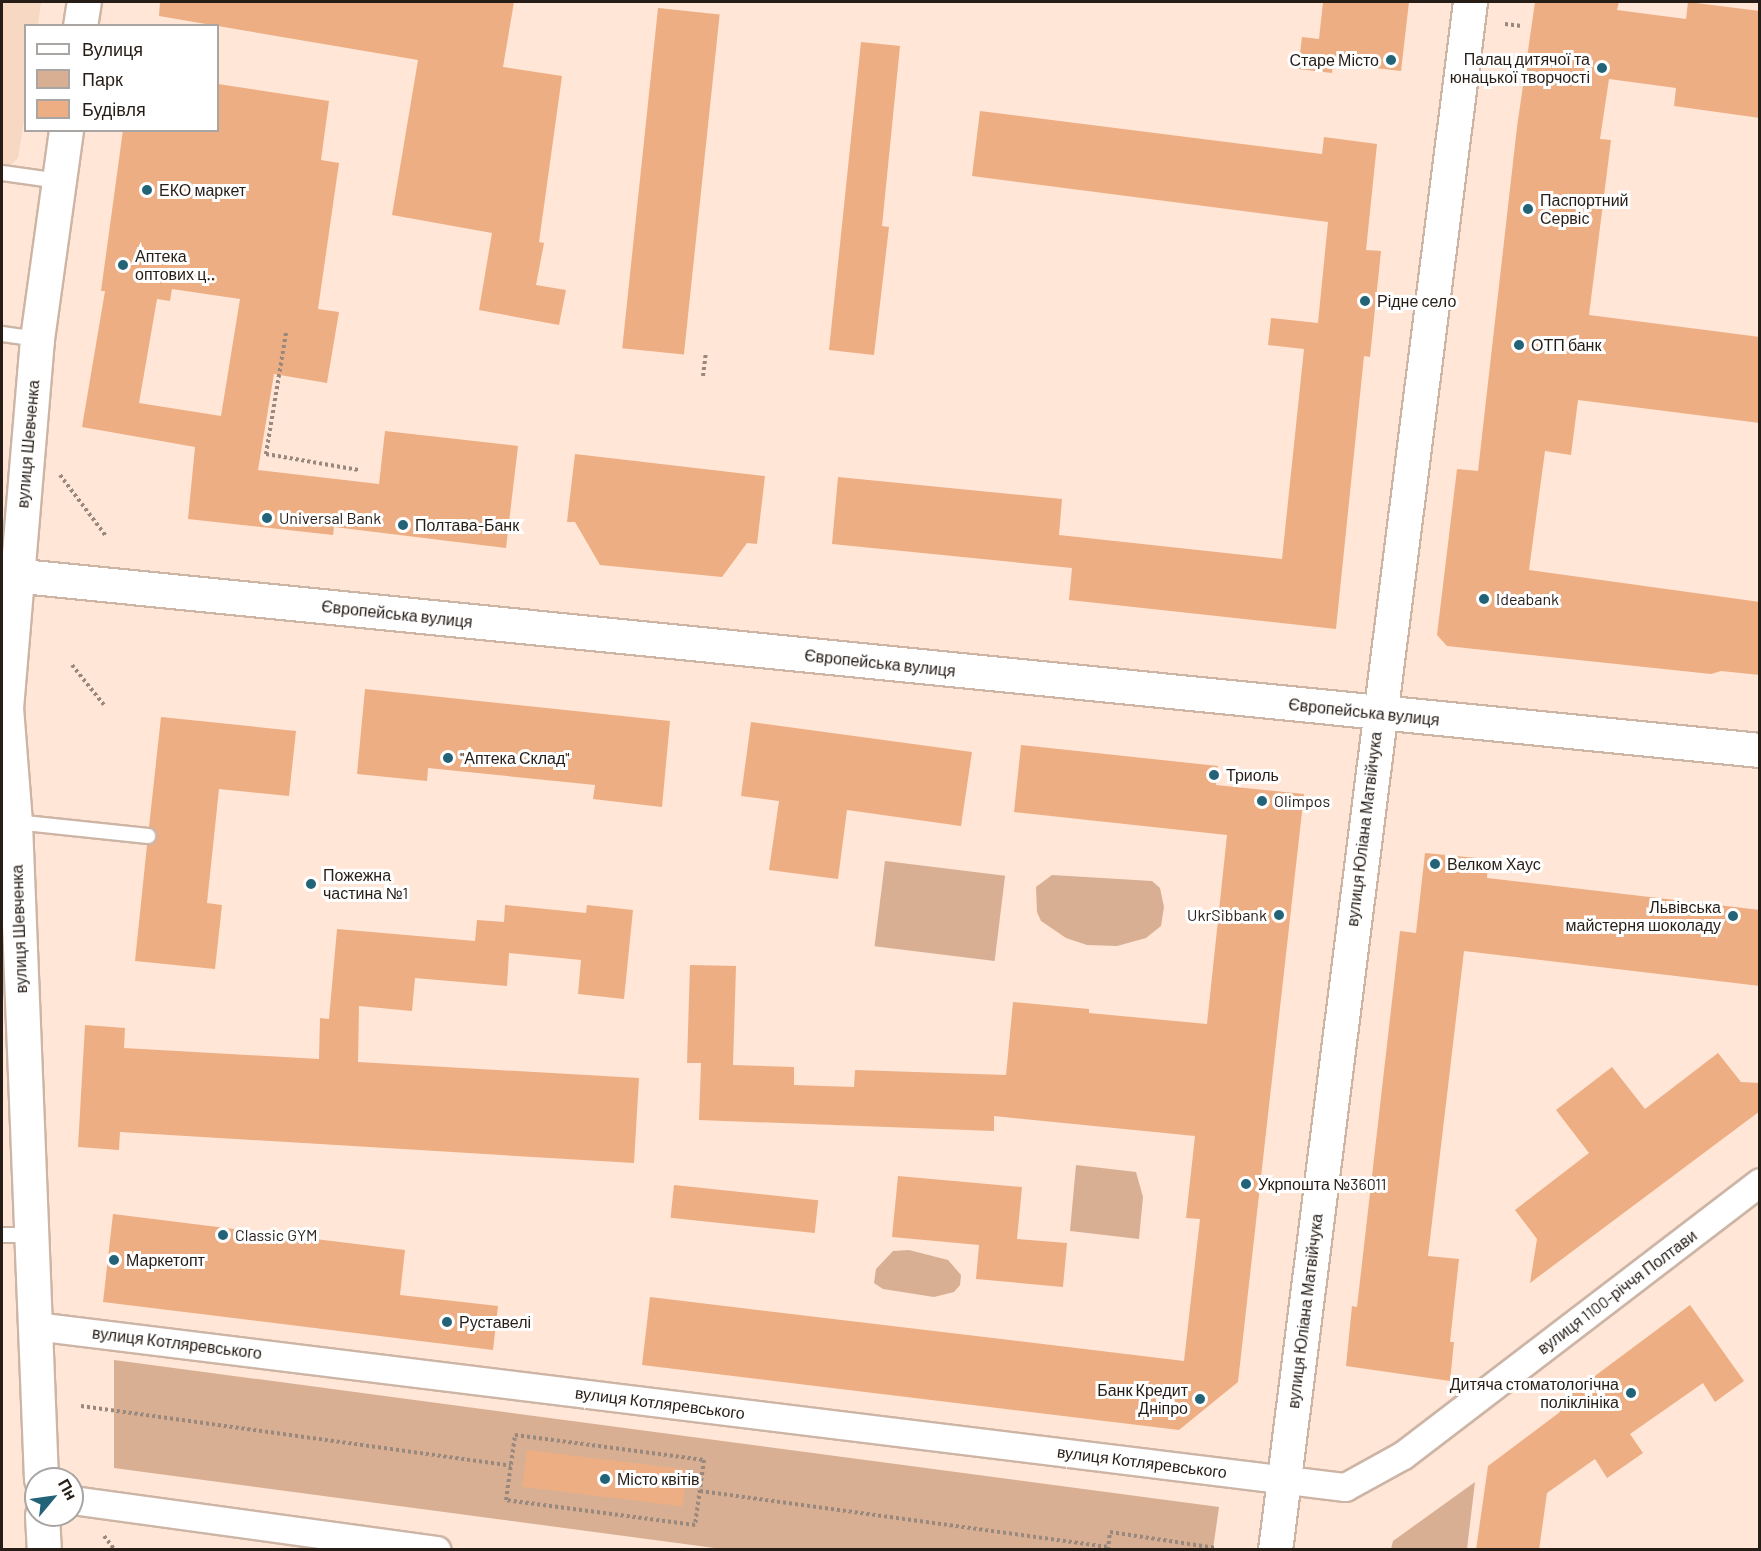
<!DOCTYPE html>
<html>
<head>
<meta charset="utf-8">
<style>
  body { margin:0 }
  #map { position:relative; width:1761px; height:1551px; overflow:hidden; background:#ffe6d6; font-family:Barlow,sans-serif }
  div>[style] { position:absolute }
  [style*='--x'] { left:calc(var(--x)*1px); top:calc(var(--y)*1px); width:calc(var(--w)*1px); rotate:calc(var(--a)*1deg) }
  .built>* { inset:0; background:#f7d8c3 }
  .green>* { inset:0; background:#d8af93; transform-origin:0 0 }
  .building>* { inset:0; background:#eeae83; transform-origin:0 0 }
  .path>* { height:4px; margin-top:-2px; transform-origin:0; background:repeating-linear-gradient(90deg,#99887d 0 3px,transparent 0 6px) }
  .roads { filter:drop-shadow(2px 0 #cdb5a6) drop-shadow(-2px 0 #cdb5a6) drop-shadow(0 2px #cdb5a6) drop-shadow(0 -2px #cdb5a6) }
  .lane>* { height:14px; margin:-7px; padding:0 7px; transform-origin:7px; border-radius:7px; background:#fff }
  .street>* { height:27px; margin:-13.5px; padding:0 13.5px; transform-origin:13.5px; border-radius:13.5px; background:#fff }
  .secondary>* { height:33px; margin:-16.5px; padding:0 16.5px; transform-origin:16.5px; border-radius:16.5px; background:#fff }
  .primary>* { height:33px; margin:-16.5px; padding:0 16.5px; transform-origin:16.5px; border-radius:16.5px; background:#fff }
  .dots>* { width:16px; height:16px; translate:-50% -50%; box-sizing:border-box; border:3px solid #fff; border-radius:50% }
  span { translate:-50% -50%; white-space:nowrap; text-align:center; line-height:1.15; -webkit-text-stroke:6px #fff; paint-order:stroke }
  .poi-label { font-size:16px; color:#261d17 }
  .right { translate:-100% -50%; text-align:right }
  .left { translate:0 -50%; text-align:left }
  .street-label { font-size:16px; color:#261d17 }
  .frame { position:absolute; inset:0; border:3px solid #261d17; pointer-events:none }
  .legend { position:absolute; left:24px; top:24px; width:195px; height:108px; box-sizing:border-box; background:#fff; border:2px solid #a8a5a2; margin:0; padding:8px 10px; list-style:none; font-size:18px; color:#261d17 }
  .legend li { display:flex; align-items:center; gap:12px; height:30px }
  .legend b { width:30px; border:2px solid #a8a5a2 }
  .north { position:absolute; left:24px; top:1467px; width:60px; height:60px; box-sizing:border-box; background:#fff; border:2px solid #a8a5a2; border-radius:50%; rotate:61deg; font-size:16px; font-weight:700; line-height:24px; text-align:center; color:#261d17 }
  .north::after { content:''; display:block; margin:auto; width:21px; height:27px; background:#226378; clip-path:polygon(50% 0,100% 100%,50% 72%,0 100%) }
</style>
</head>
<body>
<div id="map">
  <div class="built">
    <i style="clip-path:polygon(2px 2px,41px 2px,38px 25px,26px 26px,26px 109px,18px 158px,2px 173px)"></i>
  </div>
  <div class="green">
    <i style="left:885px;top:861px;width:121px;height:86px;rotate:7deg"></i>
    <i style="clip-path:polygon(1052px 875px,1152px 881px,1160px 888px,1164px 907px,1161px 926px,1146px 938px,1117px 946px,1087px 945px,1066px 938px,1041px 921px,1037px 912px,1036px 887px)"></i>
    <i style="clip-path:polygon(1076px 1165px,1136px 1172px,1143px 1197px,1139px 1239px,1070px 1231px)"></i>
    <i style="clip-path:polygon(909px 1250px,948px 1260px,961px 1275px,960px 1285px,954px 1292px,934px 1297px,883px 1289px,874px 1283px,876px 1269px,893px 1251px)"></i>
    <i style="clip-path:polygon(114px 1360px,1219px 1507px,1213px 1549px,722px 1549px,114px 1468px)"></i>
    <i style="clip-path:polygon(1475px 1482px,1467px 1549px,1391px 1549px,1393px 1541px)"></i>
  </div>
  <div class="building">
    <i style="clip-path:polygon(160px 2px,514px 2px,503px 67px,562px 76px,539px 242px,544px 243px,536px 285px,566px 290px,559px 325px,479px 310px,492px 233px,392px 215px,418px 60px,159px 16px)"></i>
    <i style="clip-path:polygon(1323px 2px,1409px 2px,1401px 71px,1333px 63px,1332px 73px,1298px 69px,1302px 37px,1319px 39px)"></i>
    <i style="clip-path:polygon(1535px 2px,1619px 2px,1617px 10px,1686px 19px,1688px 2px,1760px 11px,1760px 118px,1674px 106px,1676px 88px,1609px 79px,1600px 139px,1611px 140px,1589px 315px,1760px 337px,1760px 423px,1578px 400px,1571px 455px,1545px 451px,1529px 570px,1760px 602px,1760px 675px,1721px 671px,1711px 674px,1447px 646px,1437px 635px,1457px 469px,1478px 471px,1517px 127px)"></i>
    <i style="left:658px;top:8px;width:62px;height:342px;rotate:6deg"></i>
    <i style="clip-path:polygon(861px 42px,900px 46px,882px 226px,889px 227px,874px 355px,829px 350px)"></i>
    <i style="clip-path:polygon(evenodd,218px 84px,329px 101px,321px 160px,339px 163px,318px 309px,339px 312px,327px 383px,274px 374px,258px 470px,379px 484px,385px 431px,518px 446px,506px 548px,334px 527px,333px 535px,188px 519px,195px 447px,82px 427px,105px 291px,101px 291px,123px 130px,218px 130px,218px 84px,172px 289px,240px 299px,221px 416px,139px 403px,157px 299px,170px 301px,172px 289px)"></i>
    <i style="clip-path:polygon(980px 111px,1322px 154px,1324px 137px,1377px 144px,1366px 250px,1381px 251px,1370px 357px,1364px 356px,1336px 629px,1069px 600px,1072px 568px,832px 544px,838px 477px,1062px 499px,1059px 535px,1282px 559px,1304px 349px,1268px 345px,1271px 318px,1318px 323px,1328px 222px,972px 176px)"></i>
    <i style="clip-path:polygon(575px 454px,765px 476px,757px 544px,747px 543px,722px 577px,600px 565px,575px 522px,567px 522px)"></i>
    <i style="clip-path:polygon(365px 689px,670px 721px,662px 807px,593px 799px,595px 785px,428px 768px,427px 781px,357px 774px)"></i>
    <i style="clip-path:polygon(161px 717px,296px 731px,289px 796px,219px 789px,207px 903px,222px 905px,215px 969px,135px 961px,147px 845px,152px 844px,157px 838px,156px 832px,149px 827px)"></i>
    <i style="clip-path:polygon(751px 722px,972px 752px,961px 826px,847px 810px,838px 879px,769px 870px,779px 801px,741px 796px)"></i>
    <i style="clip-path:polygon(1021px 745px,1218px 766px,1216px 785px,1304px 794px,1238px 1382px,1179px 1430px,642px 1365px,650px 1297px,1184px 1361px,1200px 1219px,1186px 1218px,1195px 1136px,994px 1116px,994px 1131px,699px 1120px,701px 1063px,687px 1063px,690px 965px,736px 966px,733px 1065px,794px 1067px,794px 1085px,854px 1087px,855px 1070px,1006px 1075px,1013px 1002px,1089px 1009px,1089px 1013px,1207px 1024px,1227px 835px,1014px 812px)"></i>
    <i style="clip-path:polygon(1425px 853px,1488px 859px,1487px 878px,1760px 910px,1760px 986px,1464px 951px,1428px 1256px,1459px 1259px,1450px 1342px,1454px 1342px,1450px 1381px,1346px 1366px,1352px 1306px,1357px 1307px,1400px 931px,1416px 933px)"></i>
    <i style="clip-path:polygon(505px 905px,586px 913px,587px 905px,633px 910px,624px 999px,578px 994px,581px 960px,509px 953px,507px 986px,415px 978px,412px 1011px,359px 1006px,358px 1062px,639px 1078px,634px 1163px,120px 1132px,119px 1150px,78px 1147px,85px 1025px,125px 1028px,124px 1048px,319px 1059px,320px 1018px,329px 1019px,337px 929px,475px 941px,477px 920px,504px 922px)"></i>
    <i style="clip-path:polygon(1718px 1053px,1741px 1082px,1760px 1083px,1760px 1111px,1530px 1283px,1537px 1239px,1515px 1210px,1589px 1153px,1556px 1110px,1612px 1067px,1645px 1109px)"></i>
    <i style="clip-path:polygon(898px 1176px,1022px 1187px,1017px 1239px,1067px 1243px,1063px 1287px,976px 1279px,979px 1245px,892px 1237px)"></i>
    <i style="left:674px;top:1185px;width:145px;height:33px;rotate:6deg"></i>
    <i style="clip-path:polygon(113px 1214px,405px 1250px,400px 1295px,498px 1306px,493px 1350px,103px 1302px)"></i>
    <i style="clip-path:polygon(1690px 1305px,1744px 1381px,1715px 1402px,1703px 1383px,1630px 1434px,1643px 1453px,1607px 1478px,1595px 1459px,1547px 1493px,1539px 1550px,1476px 1550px,1488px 1466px,1560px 1412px,1556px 1405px)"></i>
    <i style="left:527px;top:1450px;width:161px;height:37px;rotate:7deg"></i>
  </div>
  <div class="path">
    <i style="--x:1505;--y:24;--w:17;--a:7"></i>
    <i style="--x:286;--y:333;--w:123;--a:99.4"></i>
    <i style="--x:266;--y:454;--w:94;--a:9.8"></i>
    <i style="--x:703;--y:376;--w:24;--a:-83"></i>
    <i style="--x:60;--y:475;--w:76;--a:53"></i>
    <i style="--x:72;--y:665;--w:51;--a:51.3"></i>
    <i style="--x:81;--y:1406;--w:434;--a:7.9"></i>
    <i style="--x:515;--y:1435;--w:191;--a:7.5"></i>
    <i style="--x:704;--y:1460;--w:66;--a:97.9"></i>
    <i style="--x:695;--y:1525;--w:191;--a:-172.5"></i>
    <i style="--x:506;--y:1500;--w:66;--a:-82.1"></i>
    <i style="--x:700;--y:1491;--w:412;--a:7.8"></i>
    <i style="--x:104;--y:1536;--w:18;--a:52"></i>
    <i style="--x:1108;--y:1550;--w:18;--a:-84"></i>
    <i style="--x:1110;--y:1532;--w:107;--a:8.6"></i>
  </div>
  <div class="roads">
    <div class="lane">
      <i style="--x:2;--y:173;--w:58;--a:8"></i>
      <i style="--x:2;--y:334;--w:35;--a:8"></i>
      <i style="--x:15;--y:822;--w:134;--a:6"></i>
      <i style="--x:2;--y:1235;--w:29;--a:0"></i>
    </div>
    <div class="street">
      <i style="--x:35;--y:1326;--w:1320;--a:7.01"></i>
      <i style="--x:1345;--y:1487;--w:66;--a:-28.9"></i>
      <i style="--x:1403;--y:1455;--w:449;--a:-37.4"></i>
      <i style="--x:72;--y:1500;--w:368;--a:7.8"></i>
    </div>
    <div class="secondary">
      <i style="--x:80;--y:26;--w:24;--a:-81"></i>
      <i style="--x:41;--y:1479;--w:658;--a:-92.27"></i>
      <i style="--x:15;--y:822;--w:114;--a:-94.5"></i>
      <i style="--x:6;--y:708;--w:370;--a:-85.2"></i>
      <i style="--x:37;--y:339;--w:211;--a:-82.1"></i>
      <i style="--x:42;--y:1515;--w:35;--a:87"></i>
      <i style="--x:1275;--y:1550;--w:1560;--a:-82.82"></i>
    </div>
    <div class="primary">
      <i style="--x:2;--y:574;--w:1767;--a:5.72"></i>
    </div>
  </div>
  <div class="dots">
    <i style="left:1391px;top:60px;background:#226378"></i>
    <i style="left:1602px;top:68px;background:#226378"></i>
    <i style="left:147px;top:190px;background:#226378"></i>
    <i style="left:1528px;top:209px;background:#226378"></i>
    <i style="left:123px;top:265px;background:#226378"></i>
    <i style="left:1365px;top:301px;background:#226378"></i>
    <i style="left:1519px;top:345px;background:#226378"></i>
    <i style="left:267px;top:518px;background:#226378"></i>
    <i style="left:403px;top:525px;background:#226378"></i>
    <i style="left:1484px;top:599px;background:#226378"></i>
    <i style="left:448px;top:758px;background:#226378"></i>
    <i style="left:1214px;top:775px;background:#226378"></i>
    <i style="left:1262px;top:801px;background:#226378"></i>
    <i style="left:1435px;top:864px;background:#226378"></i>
    <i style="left:311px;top:884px;background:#226378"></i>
    <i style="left:1279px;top:915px;background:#226378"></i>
    <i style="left:1733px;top:916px;background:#226378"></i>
    <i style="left:1246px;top:1184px;background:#226378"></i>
    <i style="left:223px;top:1235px;background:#226378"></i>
    <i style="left:114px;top:1260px;background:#226378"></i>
    <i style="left:447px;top:1322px;background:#226378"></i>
    <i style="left:1631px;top:1393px;background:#226378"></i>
    <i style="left:1200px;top:1399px;background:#226378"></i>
    <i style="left:605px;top:1479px;background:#226378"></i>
  </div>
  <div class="poi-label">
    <span class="right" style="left:1590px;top:68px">Палац дитячої та<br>юнацької творчості</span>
    <span class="right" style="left:1379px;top:60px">Старе Місто</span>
    <span class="left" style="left:159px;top:190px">ЕКО маркет</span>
    <span class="left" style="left:1540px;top:209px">Паспортний<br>Сервіс</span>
    <span class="left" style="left:135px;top:265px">Аптека<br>оптових ц‥</span>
    <span class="left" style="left:1377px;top:301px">Рідне село</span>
    <span class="left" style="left:1531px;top:345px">ОТП банк</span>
    <span class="left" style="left:279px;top:518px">Universal Bank</span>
    <span class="left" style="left:415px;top:525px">Полтава-Банк</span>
    <span class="left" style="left:1496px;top:599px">Ideabank</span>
    <span class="left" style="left:460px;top:758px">"Аптека Склад"</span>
    <span class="left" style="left:1226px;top:775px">Триоль</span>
    <span class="left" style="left:1274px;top:801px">Olimpos</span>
    <span class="left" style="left:1447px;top:864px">Велком Хаус</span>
    <span class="left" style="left:323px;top:884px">Пожежна<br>частина №1</span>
    <span class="right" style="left:1721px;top:916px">Львівська<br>майстерня шоколаду</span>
    <span class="right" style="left:1267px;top:915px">UkrSibbank</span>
    <span class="left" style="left:1258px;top:1184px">Укрпошта №36011</span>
    <span class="left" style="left:235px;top:1235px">Classic GYM</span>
    <span class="left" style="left:126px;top:1260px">Маркетопт</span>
    <span class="left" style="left:459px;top:1322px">Руставелі</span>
    <span class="right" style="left:1619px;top:1393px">Дитяча стоматологічна<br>поліклініка</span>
    <span class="right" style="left:1188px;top:1399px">Банк Кредит<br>Дніпро</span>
    <span class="left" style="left:617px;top:1479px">Місто квітів</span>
  </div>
  <div class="street-label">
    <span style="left:28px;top:444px;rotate:-85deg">вулиця Шевченка</span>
    <span style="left:397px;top:614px;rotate:6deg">Європейська вулиця</span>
    <span style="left:880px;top:663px;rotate:6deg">Європейська вулиця</span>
    <span style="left:1364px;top:712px;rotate:6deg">Європейська вулиця</span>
    <span style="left:1364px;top:829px;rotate:-83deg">вулиця Юліана Матвійчука</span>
    <span style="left:19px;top:929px;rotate:-92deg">вулиця Шевченка</span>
    <span style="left:1617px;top:1292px;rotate:-37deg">вулиця 1100-річчя Полтави</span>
    <span style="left:1305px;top:1311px;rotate:-83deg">вулиця Юліана Матвійчука</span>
    <span style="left:177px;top:1343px;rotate:7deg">вулиця Котляревського</span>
    <span style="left:660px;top:1403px;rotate:7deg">вулиця Котляревського</span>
    <span style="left:1142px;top:1462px;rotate:7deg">вулиця Котляревського</span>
  </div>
  <div class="frame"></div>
  <ul class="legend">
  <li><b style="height:8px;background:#fff"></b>Вулиця</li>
  <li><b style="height:16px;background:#d8af93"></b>Парк</li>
  <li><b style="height:16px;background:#eeae83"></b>Будівля</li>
  </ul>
  <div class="north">Пн</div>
</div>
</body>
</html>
